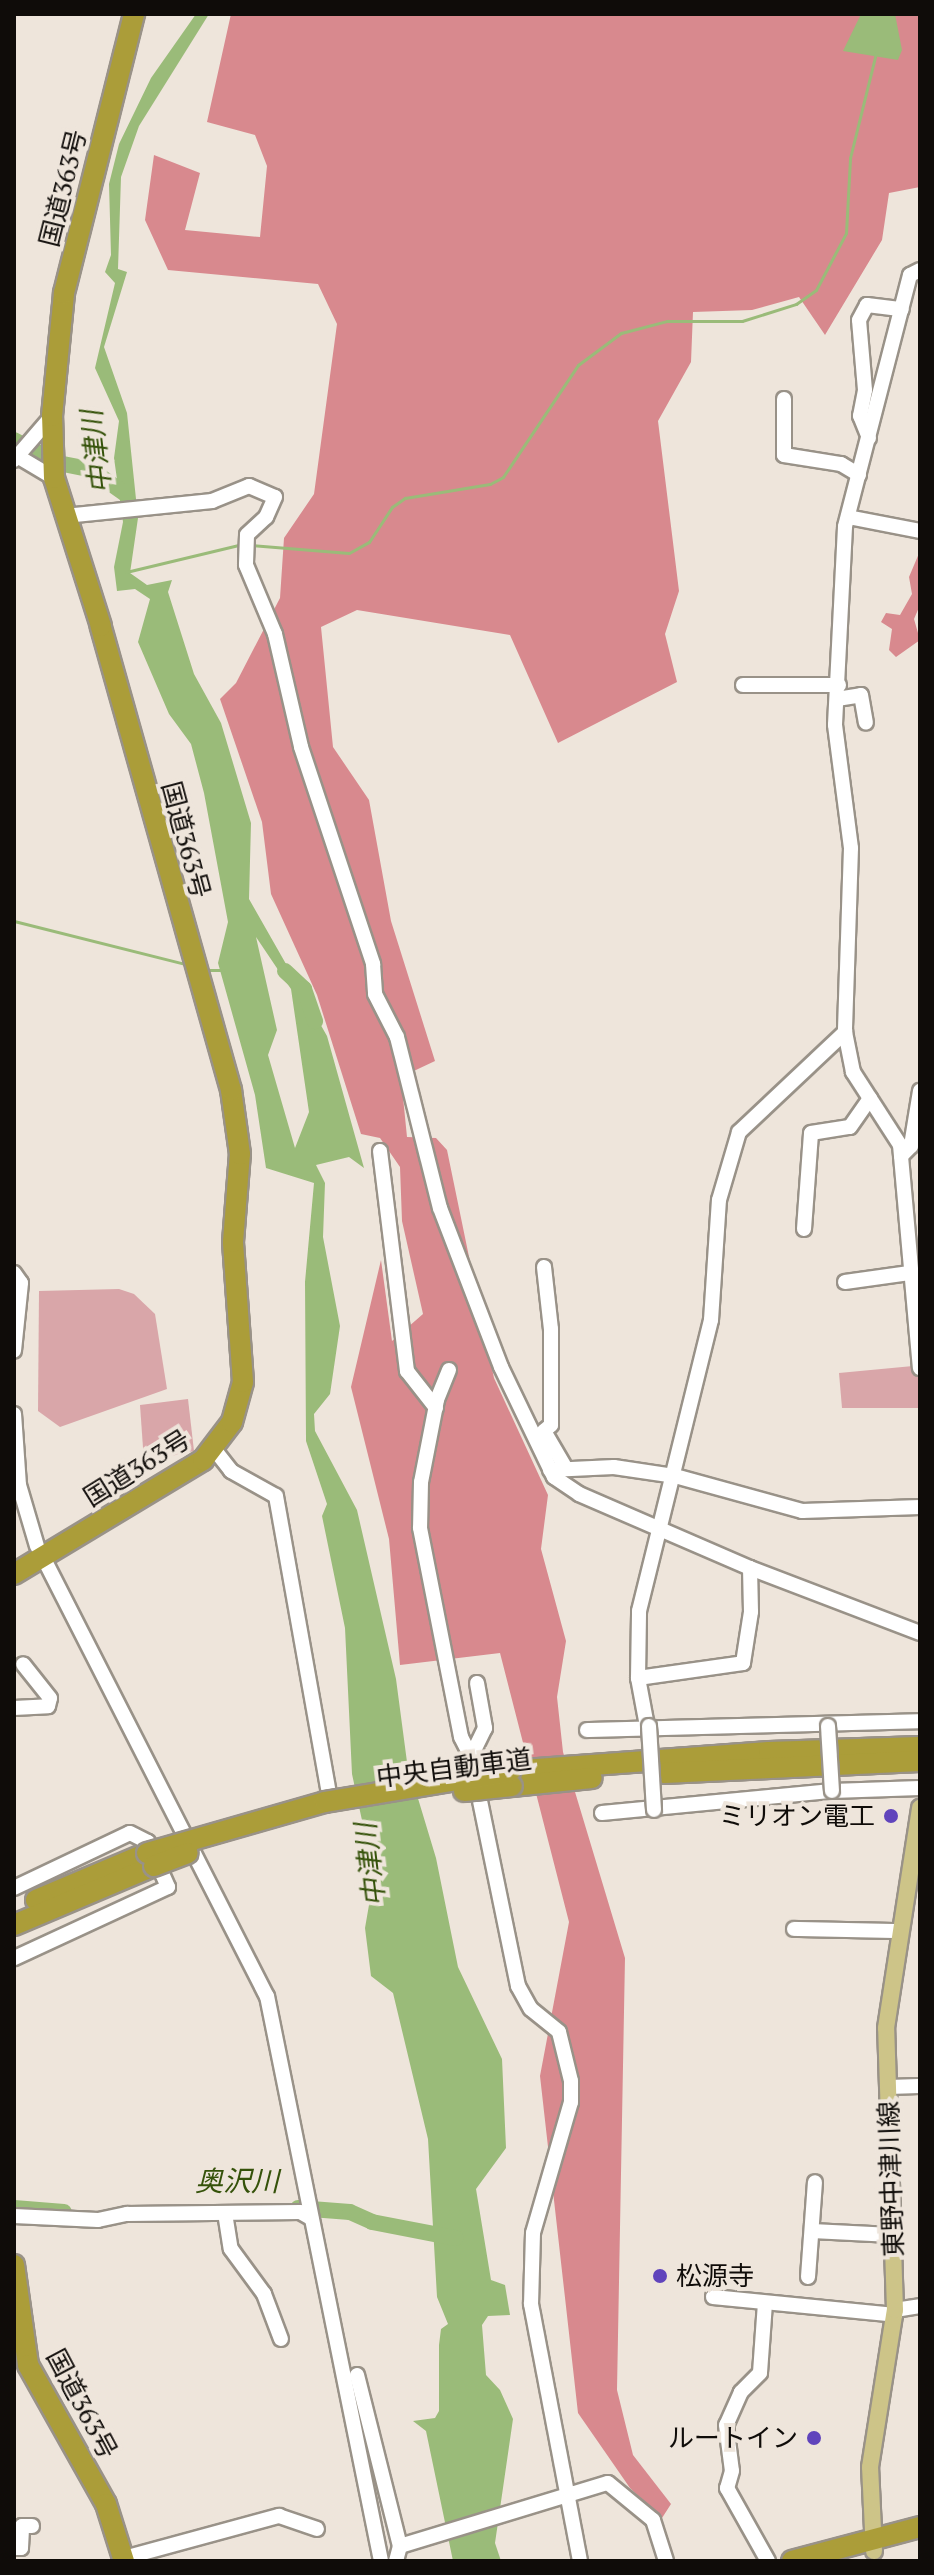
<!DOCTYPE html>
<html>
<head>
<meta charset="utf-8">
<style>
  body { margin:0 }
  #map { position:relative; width:934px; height:2575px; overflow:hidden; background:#eee5db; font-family:"PT Serif","Noto Sans JP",serif }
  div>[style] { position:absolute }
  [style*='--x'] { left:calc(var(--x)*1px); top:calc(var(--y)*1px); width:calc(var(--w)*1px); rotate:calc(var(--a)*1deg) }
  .green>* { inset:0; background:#d9a6a9 }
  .forest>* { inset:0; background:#d8898e }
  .water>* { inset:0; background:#9abb79 }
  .stream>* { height:3px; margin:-1.5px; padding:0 1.5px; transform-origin:1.5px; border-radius:1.5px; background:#9abb79 }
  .river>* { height:16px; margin:-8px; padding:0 8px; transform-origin:8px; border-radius:8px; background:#9abb79 }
  .roads { filter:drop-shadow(2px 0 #999288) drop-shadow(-2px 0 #999288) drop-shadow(0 2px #999288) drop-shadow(0 -2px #999288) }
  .minor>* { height:14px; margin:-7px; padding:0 7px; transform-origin:7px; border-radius:7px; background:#fff }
  .major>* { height:16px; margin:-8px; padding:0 8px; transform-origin:8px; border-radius:8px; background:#cdc488 }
  .highway>* { height:20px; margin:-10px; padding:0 10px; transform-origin:10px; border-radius:10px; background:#ab9d39 }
  .bridges { filter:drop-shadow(2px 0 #999288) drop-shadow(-2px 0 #999288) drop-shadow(0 2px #999288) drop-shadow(0 -2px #999288) }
  .minor-bridge>* { height:14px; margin:-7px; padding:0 7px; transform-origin:7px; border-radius:7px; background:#fff }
  .highway-bridge>* { height:20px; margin:-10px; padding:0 10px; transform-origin:10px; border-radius:10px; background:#ab9d39 }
  .dots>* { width:22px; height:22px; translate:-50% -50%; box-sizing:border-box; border:4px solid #eee5db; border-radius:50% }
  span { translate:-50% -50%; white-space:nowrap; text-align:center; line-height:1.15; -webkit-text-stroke:8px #eee5db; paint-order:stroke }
  .street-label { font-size:26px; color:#0f0c09 }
  .poi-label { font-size:26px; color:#0f0c09 }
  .right { translate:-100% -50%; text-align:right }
  .left { translate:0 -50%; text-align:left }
  .water-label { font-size:28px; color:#35520a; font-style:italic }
  .frame { position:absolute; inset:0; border:16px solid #0f0c09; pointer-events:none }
</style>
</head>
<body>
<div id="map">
  <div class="green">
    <i style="clip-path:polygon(119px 1289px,134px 1294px,155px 1314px,167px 1389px,60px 1427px,38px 1411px,39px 1291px)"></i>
    <i style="clip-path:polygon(913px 1366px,920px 1379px,920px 1408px,842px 1408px,839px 1373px)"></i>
    <i style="clip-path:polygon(188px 1399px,194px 1451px,144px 1462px,140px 1405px)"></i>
  </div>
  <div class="forest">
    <i style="clip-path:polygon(231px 14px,920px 14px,920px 187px,889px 193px,882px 240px,825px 335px,799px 297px,752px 310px,693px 312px,691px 362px,658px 421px,679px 591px,665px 634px,677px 682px,558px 743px,510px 635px,357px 610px,321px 627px,333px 747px,369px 800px,391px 921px,435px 1061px,401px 1077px,407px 1137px,436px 1138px,447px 1150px,494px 1378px,548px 1495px,541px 1549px,566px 1641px,557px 1697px,563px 1752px,625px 1958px,617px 2390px,633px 2455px,671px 2504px,662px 2518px,630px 2488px,578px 2413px,540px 2076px,569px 1922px,500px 1653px,400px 1665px,389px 1539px,351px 1387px,381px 1260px,392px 1341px,423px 1314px,402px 1221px,400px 1167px,380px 1138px,361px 1134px,317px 995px,271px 894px,262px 822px,220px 699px,236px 683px,280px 598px,284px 538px,314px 494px,337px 324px,318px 284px,168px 270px,145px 220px,154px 155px,200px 173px,185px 230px,260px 237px,267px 166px,255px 135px,207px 122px)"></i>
    <i style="clip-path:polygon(920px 551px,920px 605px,914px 619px,920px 640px,896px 657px,889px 650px,892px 629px,881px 622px,886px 613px,900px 615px,912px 594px,909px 577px)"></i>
  </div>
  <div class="water">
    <i style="clip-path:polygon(evenodd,196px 14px,209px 14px,139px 126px,121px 177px,118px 269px,127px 272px,104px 347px,127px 413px,138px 518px,130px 573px,147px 585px,172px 580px,168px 592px,194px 674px,221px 723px,251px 823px,249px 899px,327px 1036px,364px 1168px,349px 1157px,316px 1165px,325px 1183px,323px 1237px,340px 1326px,330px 1394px,314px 1414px,315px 1431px,357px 1510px,396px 1679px,407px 1762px,436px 1858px,458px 1967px,502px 2059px,506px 2148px,476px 2189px,491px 2280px,505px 2285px,510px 2315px,488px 2316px,482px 2325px,486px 2375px,500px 2390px,513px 2419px,495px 2543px,501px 2561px,453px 2561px,426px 2431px,413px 2421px,435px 2418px,439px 2411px,439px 2345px,441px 2329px,448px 2324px,437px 2297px,428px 2139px,393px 1993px,371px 1976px,365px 1928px,374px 1876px,352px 1774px,345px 1628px,322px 1516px,327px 1504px,306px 1441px,305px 1282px,314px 1183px,266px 1168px,255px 1095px,218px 963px,228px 922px,204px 793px,191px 744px,169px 714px,138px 642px,150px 599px,135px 589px,117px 591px,114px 567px,123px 522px,114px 458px,119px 421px,95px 368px,115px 283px,105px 272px,111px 255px,109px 184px,119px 144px,151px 78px,196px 14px,256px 937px,291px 989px,309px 1112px,295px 1148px,268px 1055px,277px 1030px,256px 937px)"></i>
    <i style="clip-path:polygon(861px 14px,895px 14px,902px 50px,898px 60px,843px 51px)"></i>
  </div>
  <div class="stream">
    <i style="--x:250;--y:545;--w:99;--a:4.6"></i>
    <i style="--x:349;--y:553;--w:23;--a:-29"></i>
    <i style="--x:369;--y:542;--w:42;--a:-56.7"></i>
    <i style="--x:392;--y:507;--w:16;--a:-35"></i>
    <i style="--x:405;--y:498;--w:86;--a:-9.4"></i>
    <i style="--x:490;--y:484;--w:15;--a:-28"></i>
    <i style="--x:503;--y:477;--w:135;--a:-56.2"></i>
    <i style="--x:578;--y:365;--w:54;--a:-36.7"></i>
    <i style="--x:621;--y:333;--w:48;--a:-14.6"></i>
    <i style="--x:667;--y:321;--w:75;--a:0"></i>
    <i style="--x:742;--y:321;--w:57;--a:-17.5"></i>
    <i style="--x:796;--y:304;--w:24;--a:-35"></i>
    <i style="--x:816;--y:290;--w:64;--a:-62.2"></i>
    <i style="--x:846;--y:233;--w:75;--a:-86.9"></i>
    <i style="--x:850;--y:158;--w:108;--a:-76.1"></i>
    <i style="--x:126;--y:572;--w:120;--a:-13.5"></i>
    <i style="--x:14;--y:921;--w:180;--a:14.1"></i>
    <i style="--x:208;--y:970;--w:16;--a:0"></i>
  </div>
  <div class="river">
    <i style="--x:14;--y:440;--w:50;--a:27.6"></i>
    <i style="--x:58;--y:463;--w:33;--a:11"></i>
    <i style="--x:90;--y:469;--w:42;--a:35.2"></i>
    <i style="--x:285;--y:971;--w:26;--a:43"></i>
    <i style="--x:304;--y:989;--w:34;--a:71"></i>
    <i style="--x:14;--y:2208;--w:50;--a:4.6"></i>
    <i style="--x:298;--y:2208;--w:52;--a:4.4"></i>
    <i style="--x:350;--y:2212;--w:24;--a:24"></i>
    <i style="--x:372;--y:2222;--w:85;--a:10.9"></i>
  </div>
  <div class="roads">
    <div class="minor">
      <i style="--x:920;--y:270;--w:11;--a:153"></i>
      <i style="--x:910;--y:275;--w:260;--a:104.5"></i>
      <i style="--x:845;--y:527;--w:198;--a:92.9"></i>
      <i style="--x:835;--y:725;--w:124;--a:82.6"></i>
      <i style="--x:851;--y:848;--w:184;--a:91.9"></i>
      <i style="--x:845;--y:1032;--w:41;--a:78.7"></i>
      <i style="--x:853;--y:1072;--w:87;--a:57.2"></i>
      <i style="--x:900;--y:1145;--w:224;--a:84.9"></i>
      <i style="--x:784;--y:399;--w:56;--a:90"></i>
      <i style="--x:784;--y:455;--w:58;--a:9"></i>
      <i style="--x:841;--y:464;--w:21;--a:31"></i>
      <i style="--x:869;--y:438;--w:24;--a:-112"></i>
      <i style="--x:860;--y:416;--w:26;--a:-79"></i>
      <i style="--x:865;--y:390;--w:70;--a:-94.9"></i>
      <i style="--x:859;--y:320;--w:17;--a:-62"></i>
      <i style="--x:867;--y:305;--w:35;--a:7"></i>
      <i style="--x:17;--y:456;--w:43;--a:30.7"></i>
      <i style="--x:14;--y:460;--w:58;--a:-49.2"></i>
      <i style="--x:65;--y:516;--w:148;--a:-5.8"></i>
      <i style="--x:212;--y:501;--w:40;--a:-22"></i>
      <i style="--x:249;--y:486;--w:28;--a:23"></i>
      <i style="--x:275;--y:497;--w:22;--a:114"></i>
      <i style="--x:266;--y:517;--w:26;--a:137"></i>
      <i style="--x:247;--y:535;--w:30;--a:92"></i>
      <i style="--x:246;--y:565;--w:75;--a:67.2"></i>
      <i style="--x:275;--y:634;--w:116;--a:77"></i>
      <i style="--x:301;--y:747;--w:229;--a:71.6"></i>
      <i style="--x:373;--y:964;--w:30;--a:86"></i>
      <i style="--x:375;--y:994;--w:48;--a:62.9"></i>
      <i style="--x:397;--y:1037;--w:176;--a:75.9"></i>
      <i style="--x:440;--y:1208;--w:170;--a:69"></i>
      <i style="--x:501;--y:1367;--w:122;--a:64.3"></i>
      <i style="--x:554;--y:1477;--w:30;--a:34"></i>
      <i style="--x:579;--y:1494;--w:186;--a:23.4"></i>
      <i style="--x:750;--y:1568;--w:182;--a:20.9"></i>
      <i style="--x:848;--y:517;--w:73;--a:11"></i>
      <i style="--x:743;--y:685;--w:96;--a:0"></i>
      <i style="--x:837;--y:699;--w:24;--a:-9"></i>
      <i style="--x:861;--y:695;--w:28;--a:80"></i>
      <i style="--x:380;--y:1151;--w:222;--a:83"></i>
      <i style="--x:407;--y:1371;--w:47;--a:51.9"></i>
      <i style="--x:901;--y:1156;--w:14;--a:-45"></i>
      <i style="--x:911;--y:1146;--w:56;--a:-80.7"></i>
      <i style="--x:804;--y:1229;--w:96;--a:-85.8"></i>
      <i style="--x:811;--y:1133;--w:39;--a:-9"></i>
      <i style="--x:850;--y:1127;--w:35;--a:-55"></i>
      <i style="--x:544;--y:1267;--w:62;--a:83.6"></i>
      <i style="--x:551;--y:1329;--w:96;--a:90"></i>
      <i style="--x:551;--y:1425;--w:9;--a:139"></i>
      <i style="--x:544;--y:1431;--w:42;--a:59.7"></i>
      <i style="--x:14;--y:1273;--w:12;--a:55"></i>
      <i style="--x:21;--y:1283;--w:68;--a:95.9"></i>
      <i style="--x:845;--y:1282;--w:65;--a:-8"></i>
      <i style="--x:449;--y:1370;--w:32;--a:112"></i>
      <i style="--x:437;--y:1400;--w:84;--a:101"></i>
      <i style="--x:421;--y:1482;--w:46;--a:91.2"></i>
      <i style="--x:420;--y:1528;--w:213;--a:78.9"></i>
      <i style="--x:461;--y:1737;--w:22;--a:63"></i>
      <i style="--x:14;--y:1414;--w:71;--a:86"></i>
      <i style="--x:19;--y:1485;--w:64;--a:73.6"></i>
      <i style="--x:214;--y:1449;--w:28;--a:52"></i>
      <i style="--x:231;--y:1471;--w:51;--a:29.1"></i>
      <i style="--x:276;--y:1496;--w:303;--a:79.9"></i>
      <i style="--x:550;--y:1470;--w:64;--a:-2.7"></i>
      <i style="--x:614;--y:1467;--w:62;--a:8.4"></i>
      <i style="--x:675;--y:1476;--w:132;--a:15.4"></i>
      <i style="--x:802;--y:1511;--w:118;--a:-1.9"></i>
      <i style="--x:46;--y:1563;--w:486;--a:63"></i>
      <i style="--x:267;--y:1996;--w:576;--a:78.59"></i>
      <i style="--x:638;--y:1678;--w:106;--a:-8.1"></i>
      <i style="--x:743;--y:1663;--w:52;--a:-81.1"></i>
      <i style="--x:751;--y:1612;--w:44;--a:-91.3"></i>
      <i style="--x:477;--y:1683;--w:46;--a:79.9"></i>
      <i style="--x:485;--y:1728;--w:32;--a:116"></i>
      <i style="--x:471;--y:1757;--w:234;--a:78.4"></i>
      <i style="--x:518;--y:1986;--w:26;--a:61"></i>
      <i style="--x:531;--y:2009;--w:36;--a:39"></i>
      <i style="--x:559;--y:2032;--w:50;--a:76.2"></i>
      <i style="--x:571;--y:2081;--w:21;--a:90"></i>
      <i style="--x:571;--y:2102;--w:136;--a:106.2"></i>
      <i style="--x:533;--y:2233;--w:71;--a:91.6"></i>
      <i style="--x:531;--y:2304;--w:262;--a:79.2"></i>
      <i style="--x:14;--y:1708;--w:34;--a:-3"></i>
      <i style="--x:48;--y:1706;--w:8;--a:-76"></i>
      <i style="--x:50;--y:1698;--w:43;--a:-128.5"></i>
      <i style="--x:647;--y:1726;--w:49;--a:-100.6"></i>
      <i style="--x:638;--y:1678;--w:67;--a:-89.1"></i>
      <i style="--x:639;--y:1611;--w:300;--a:-76.1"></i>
      <i style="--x:711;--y:1320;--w:120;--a:-86.2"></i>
      <i style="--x:719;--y:1200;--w:71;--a:-73.6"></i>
      <i style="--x:739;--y:1132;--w:146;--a:-43.3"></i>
      <i style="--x:587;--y:1730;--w:333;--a:-1.5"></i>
      <i style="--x:602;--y:1813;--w:231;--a:-5.5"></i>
      <i style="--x:832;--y:1791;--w:88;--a:-2"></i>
      <i style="--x:14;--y:1888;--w:128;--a:-25.4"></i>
      <i style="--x:130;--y:1833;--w:20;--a:27"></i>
      <i style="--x:148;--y:1842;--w:49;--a:66"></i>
      <i style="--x:168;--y:1887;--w:170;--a:155.2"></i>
      <i style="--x:794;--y:1929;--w:105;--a:1.1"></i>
      <i style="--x:888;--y:2087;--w:32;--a:-2"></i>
      <i style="--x:225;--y:2213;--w:36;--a:81"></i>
      <i style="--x:231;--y:2249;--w:56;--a:53.7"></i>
      <i style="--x:264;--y:2294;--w:48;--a:69.3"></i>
      <i style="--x:14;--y:2216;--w:84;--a:2.7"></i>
      <i style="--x:98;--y:2220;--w:30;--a:-12"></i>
      <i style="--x:127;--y:2214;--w:173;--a:-0.7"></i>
      <i style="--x:300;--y:2212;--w:13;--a:29"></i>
      <i style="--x:812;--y:2231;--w:80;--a:2.9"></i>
      <i style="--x:808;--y:2277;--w:95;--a:-85.8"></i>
      <i style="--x:713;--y:2297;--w:183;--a:5.6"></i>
      <i style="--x:765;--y:2303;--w:70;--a:94.1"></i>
      <i style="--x:760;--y:2373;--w:27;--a:135"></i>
      <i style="--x:741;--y:2392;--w:36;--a:114"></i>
      <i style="--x:726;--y:2425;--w:46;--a:82.6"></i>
      <i style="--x:732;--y:2471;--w:18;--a:106"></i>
      <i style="--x:727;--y:2488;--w:84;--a:60.7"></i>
      <i style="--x:895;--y:2310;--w:25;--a:-9"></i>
      <i style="--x:357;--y:2375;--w:176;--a:75.9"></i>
      <i style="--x:400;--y:2546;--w:16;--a:105"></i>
      <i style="--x:400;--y:2546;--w:217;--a:-16.9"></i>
      <i style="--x:608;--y:2483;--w:58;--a:39.4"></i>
      <i style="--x:653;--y:2520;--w:43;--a:72.4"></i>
      <i style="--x:14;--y:2548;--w:7;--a:0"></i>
      <i style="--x:21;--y:2548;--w:22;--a:-87"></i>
      <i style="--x:22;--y:2526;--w:10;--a:0"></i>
      <i style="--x:124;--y:2558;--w:161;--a:-15.2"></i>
      <i style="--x:279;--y:2516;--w:40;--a:18.9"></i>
    </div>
    <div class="major">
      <i style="--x:874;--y:2551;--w:84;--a:-92.7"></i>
      <i style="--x:870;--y:2467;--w:159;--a:-81"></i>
      <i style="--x:895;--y:2310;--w:282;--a:-91.8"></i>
      <i style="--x:886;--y:2028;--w:223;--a:-81.2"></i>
    </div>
    <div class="highway">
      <i style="--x:14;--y:1574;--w:221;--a:-31.1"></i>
      <i style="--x:203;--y:1460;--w:48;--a:-52.7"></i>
      <i style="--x:232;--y:1422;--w:41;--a:-74.6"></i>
      <i style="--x:243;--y:1382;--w:140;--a:-94.1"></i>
      <i style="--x:233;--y:1242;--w:88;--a:-85.5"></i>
      <i style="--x:240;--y:1154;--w:65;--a:-98"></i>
      <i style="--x:231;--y:1090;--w:482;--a:-105.7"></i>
      <i style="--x:101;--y:626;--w:155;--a:-107.6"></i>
      <i style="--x:54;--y:478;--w:62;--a:-91.8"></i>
      <i style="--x:52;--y:416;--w:124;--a:-84.4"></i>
      <i style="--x:64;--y:293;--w:288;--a:-75.9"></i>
      <i style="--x:510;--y:1771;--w:260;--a:-4.2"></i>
      <i style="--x:769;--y:1752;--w:151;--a:-1.9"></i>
      <i style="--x:664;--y:1773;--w:256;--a:-2.7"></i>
      <i style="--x:512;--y:1786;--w:80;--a:-5.7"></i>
      <i style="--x:36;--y:1900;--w:121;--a:-22.9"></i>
      <i style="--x:14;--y:1925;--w:152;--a:-22.9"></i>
      <i style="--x:14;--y:2265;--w:101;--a:82"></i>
      <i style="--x:28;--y:2365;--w:159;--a:60.7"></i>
      <i style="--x:106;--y:2504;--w:60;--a:72.5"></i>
      <i style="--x:792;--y:2561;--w:132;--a:-14.9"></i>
    </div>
  </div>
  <div class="bridges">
    <div class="minor-bridge">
      <i style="--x:649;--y:1726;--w:84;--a:86.6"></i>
      <i style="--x:828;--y:1726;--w:65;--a:86.5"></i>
    </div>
    <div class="highway-bridge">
      <i style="--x:464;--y:1791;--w:48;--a:-5.9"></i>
      <i style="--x:147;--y:1853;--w:185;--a:-16"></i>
      <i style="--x:325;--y:1802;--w:188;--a:-9.5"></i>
      <i style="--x:154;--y:1866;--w:36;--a:-21"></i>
    </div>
  </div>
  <div class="dots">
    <i style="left:891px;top:1816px;background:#6044bc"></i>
    <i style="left:660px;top:2276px;background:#6044bc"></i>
    <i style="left:814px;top:2438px;background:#6044bc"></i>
  </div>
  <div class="street-label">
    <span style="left:63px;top:188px;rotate:-76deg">国道363号</span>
    <span style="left:186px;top:840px;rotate:75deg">国道363号</span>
    <span style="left:137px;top:1468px;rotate:-32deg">国道363号</span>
    <span style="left:454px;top:1768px;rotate:-7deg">中央自動車道</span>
    <span style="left:891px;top:2179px;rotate:-92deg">東野中津川線</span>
    <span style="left:82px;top:2404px;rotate:62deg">国道363号</span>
  </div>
  <div class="poi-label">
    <span class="right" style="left:875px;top:1816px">ミリオン電工</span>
    <span class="left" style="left:676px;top:2276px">松源寺</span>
    <span class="right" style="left:798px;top:2438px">ルートイン</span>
  </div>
  <div class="water-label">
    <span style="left:96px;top:452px;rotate:-97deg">中津川</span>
    <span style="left:370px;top:1865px;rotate:-97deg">中津川</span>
    <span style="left:237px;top:2181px">奥沢川</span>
  </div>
  <div class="frame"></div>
</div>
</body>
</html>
